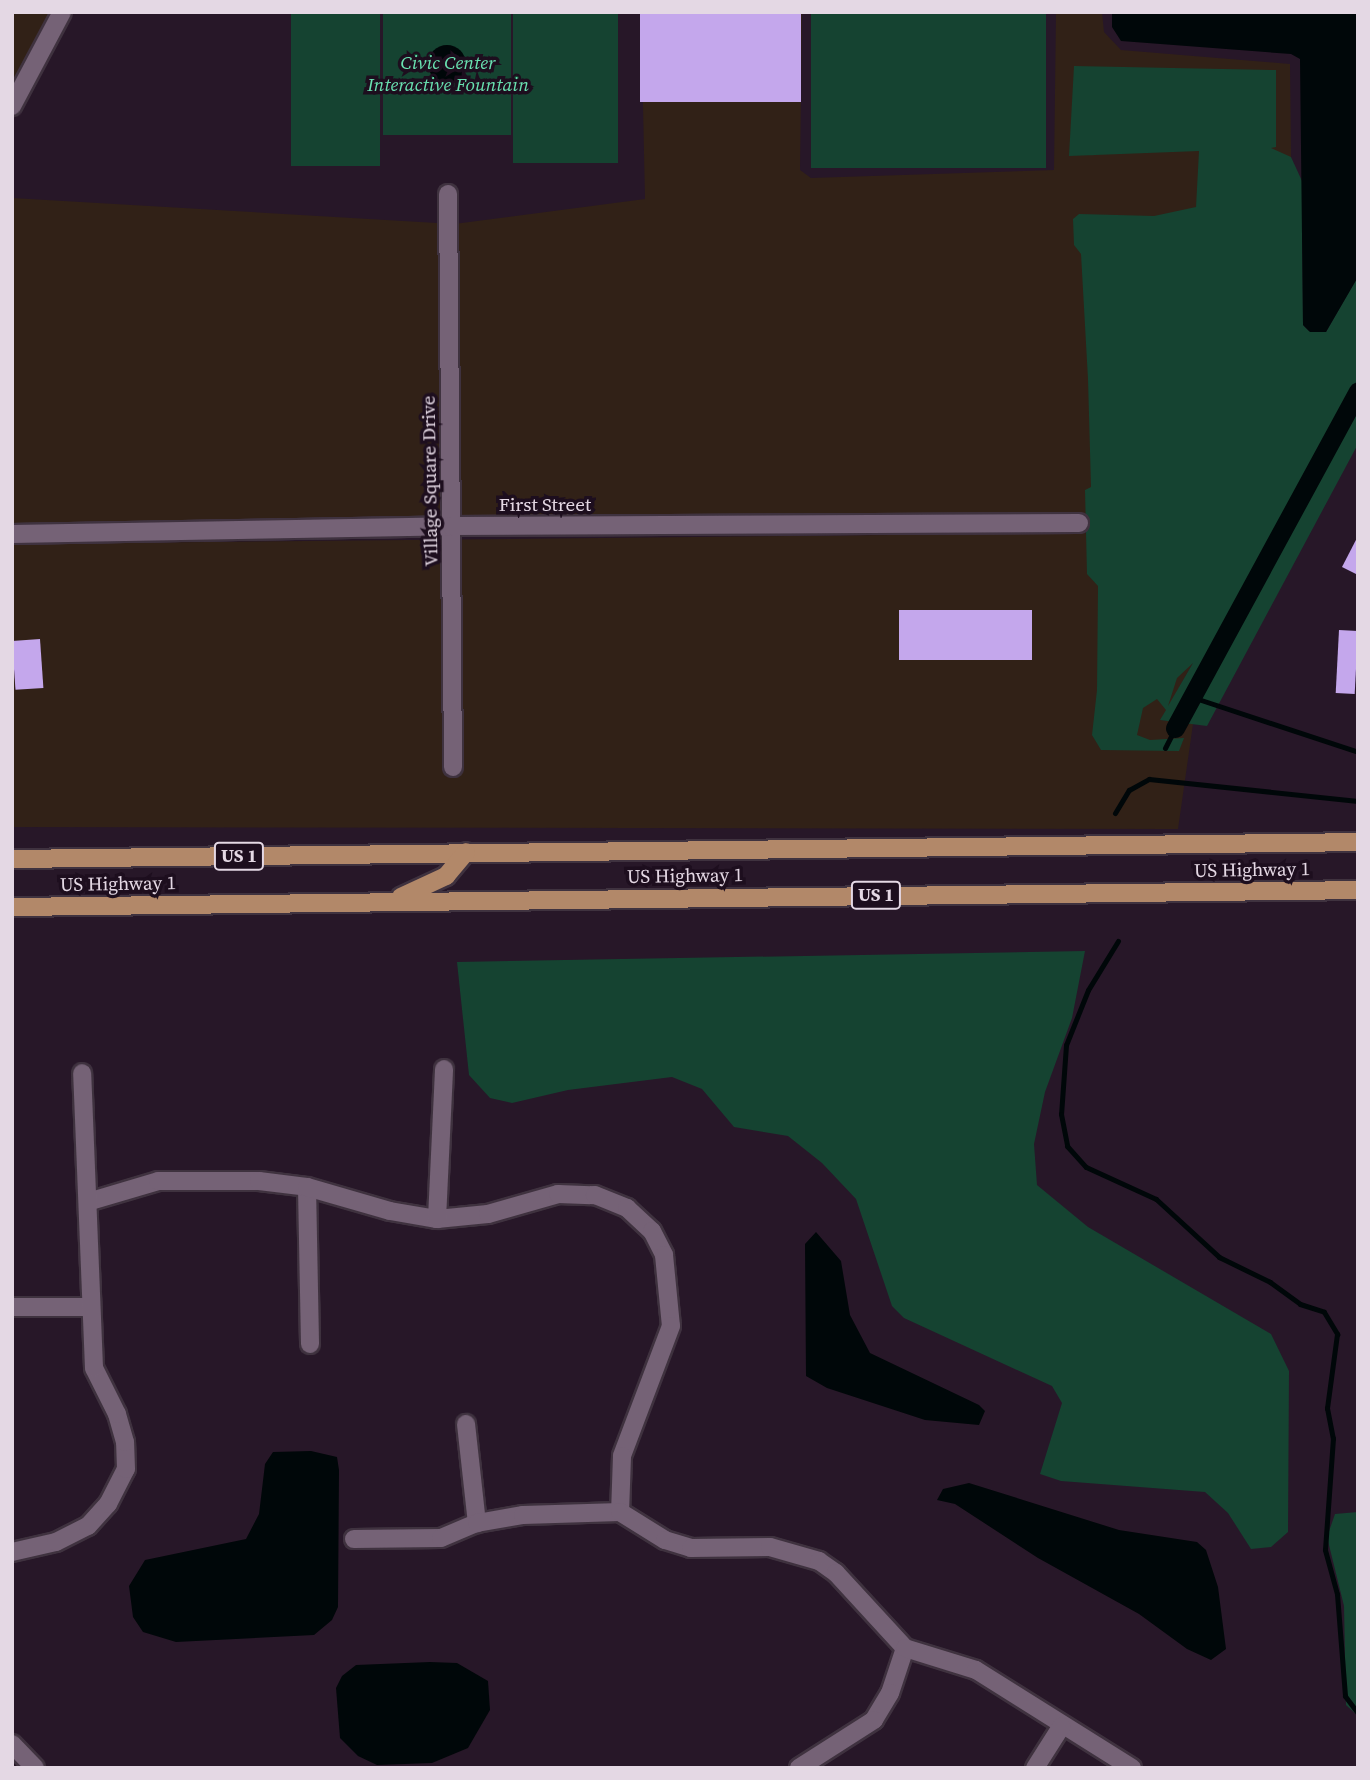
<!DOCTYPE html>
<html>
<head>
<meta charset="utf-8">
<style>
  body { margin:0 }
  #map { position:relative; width:1370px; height:1780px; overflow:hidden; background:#271728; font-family:"Source Serif 4",serif }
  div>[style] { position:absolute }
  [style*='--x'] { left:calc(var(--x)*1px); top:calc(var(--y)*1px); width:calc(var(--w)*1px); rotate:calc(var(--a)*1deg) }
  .commercial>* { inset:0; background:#312117 }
  .green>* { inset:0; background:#154331; transform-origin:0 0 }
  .water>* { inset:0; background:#000709 }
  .round { border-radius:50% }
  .stream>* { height:5px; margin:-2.5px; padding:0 2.5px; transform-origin:2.5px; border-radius:2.5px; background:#000709 }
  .canal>* { height:19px; margin:-9.5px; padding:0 9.5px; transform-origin:9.5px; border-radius:9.5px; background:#000709 }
  .building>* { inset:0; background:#c4a7ec; transform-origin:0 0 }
  .roads { filter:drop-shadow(2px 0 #3f323f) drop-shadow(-2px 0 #3f323f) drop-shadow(0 2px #3f323f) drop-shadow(0 -2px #3f323f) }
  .minor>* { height:18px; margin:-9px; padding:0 9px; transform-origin:9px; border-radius:9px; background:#756276 }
  .major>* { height:18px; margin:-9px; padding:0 9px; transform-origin:9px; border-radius:9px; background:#b28869 }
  span { translate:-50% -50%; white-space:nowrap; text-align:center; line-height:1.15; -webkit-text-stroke:7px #1d0e1e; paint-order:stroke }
  .shield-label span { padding:2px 5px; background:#1d0e1e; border:2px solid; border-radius:5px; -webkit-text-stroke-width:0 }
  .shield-label { font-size:18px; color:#e4d8e4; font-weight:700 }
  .park-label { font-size:19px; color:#69e2b1; font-style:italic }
  .street-label { font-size:19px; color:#e4d8e4 }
  .frame { position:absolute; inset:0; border:14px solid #e4d8e4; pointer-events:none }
</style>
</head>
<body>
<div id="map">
  <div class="commercial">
    <i style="clip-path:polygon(12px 12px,50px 12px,12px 84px)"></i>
    <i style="clip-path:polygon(641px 12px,802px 12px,800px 170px,811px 178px,1054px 170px,1056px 12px,1102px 12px,1104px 32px,1121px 50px,1290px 64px,1293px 325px,1340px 400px,1161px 720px,1193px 724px,1178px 829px,12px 827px,12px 544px,1089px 533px,1088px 514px,12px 525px,12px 198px,454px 224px,645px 199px)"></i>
  </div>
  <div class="green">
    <i style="left:291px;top:12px;width:89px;height:154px"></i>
    <i style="left:383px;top:12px;width:128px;height:123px"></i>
    <i style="left:513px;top:12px;width:105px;height:151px"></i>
    <i style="left:811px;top:12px;width:235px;height:156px"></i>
    <i style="clip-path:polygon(evenodd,1074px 66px,1276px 70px,1276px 147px,1271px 148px,1291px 157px,1302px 181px,1303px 325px,1309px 331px,1326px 332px,1358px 276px,1358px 444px,1207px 726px,1160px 720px,1166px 710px,1157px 699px,1143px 708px,1137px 735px,1150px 740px,1184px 738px,1179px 751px,1101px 750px,1092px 735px,1097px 690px,1098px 586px,1087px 574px,1085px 490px,1091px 487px,1088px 379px,1081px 254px,1074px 245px,1073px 219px,1079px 214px,1154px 216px,1196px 207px,1199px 151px,1069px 156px,1074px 66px,1193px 663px,1168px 706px,1177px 678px,1193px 663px)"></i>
    <i style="clip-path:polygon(1085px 951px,1072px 1018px,1045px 1092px,1034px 1144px,1037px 1185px,1088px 1227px,1271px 1334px,1289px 1371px,1288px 1532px,1271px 1547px,1251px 1549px,1228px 1513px,1205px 1492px,1061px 1481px,1040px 1474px,1062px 1403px,1052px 1386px,904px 1318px,892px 1306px,856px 1199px,822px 1163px,788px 1136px,734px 1127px,702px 1089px,672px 1077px,568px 1090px,512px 1103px,490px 1098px,469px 1075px,457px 962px)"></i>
    <i style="clip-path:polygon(1358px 1512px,1358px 1716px,1346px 1705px,1344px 1606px,1327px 1537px,1335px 1514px)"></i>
  </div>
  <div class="water">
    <i style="clip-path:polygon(1112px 12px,1358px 12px,1358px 277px,1326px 332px,1310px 332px,1303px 325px,1300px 59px,1291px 54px,1121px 41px,1112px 27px)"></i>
    <i class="round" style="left:428px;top:45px;width:38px;height:38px"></i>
    <i style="clip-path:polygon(816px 1232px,841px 1261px,850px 1315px,870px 1353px,979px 1405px,985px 1411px,979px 1425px,925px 1420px,827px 1388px,806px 1376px,805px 1244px)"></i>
    <i style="clip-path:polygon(311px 1451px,337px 1457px,339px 1470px,338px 1607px,332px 1620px,314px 1635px,176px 1642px,143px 1632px,133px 1617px,129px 1586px,145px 1560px,246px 1539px,259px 1514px,265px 1464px,273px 1452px)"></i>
    <i style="clip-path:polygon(969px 1483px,1119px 1530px,1197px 1542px,1206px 1550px,1218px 1587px,1226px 1649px,1211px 1660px,1187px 1649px,1139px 1614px,1038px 1558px,955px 1504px,937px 1500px,943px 1489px)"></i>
    <i style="clip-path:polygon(430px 1662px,457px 1663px,488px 1681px,490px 1710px,468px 1748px,432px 1763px,377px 1765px,358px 1756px,340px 1738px,336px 1688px,342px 1676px,356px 1665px)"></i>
  </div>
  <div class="stream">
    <i style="--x:1192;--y:697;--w:175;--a:18.3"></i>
    <i style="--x:1165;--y:748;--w:22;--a:-63"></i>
    <i style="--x:1115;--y:813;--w:27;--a:-59"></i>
    <i style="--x:1129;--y:790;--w:23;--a:-29"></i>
    <i style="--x:1149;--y:779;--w:210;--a:6"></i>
    <i style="--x:1118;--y:941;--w:57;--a:121.5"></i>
    <i style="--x:1088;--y:990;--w:59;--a:111.8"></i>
    <i style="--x:1066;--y:1045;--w:69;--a:94.1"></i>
    <i style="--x:1061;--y:1114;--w:33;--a:79"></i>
    <i style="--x:1067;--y:1146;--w:28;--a:48"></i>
    <i style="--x:1086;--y:1167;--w:77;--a:24.6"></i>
    <i style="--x:1156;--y:1199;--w:86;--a:42.6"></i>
    <i style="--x:1219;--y:1257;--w:57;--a:26.1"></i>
    <i style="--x:1270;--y:1282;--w:37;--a:36"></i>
    <i style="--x:1300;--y:1304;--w:25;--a:18"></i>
    <i style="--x:1324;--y:1312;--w:26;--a:59"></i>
    <i style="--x:1337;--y:1334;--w:75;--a:97.7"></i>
    <i style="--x:1327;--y:1408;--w:31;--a:79"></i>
    <i style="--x:1333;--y:1438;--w:112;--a:94.1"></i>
    <i style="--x:1325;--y:1550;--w:46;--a:74.7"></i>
    <i style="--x:1337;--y:1594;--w:102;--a:85.5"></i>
    <i style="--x:1345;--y:1696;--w:21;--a:53"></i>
  </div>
  <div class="canal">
    <i style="--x:1175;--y:728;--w:383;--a:-61.5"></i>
  </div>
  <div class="building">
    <i style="left:640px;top:12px;width:161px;height:90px"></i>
    <i style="clip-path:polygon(1358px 536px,1358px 575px,1342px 567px)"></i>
    <i style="left:1032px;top:610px;width:50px;height:133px;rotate:90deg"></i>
    <i style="left:1339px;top:630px;width:19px;height:63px;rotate:3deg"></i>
    <i style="left:40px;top:639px;width:49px;height:28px;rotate:86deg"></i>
  </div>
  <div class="roads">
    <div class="minor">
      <i style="--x:12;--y:106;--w:106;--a:-62"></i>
      <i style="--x:448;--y:194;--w:573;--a:89.5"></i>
      <i style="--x:12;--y:534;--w:439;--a:-1"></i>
      <i style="--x:451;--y:526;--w:628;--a:-0.27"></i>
      <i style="--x:307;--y:1187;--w:157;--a:88.9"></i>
      <i style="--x:91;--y:1201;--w:70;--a:-16.6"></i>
      <i style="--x:158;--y:1181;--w:101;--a:0"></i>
      <i style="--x:259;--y:1181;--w:48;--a:7.1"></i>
      <i style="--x:307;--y:1187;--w:86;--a:16.1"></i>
      <i style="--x:390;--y:1211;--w:48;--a:9.7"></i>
      <i style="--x:437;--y:1219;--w:51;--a:-5.6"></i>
      <i style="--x:488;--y:1214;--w:73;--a:-15.9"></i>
      <i style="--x:558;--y:1194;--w:37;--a:2"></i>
      <i style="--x:595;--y:1195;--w:35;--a:22"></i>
      <i style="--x:627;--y:1208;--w:34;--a:43"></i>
      <i style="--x:652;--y:1231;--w:27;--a:63"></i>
      <i style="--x:664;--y:1255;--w:71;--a:84.4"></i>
      <i style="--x:671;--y:1326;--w:139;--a:110.7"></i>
      <i style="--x:622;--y:1456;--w:56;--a:92"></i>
      <i style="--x:437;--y:1219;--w:150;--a:-87.3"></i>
      <i style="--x:12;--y:1307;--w:76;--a:0"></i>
      <i style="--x:466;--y:1424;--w:100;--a:83.7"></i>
      <i style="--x:354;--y:1539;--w:87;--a:-0.7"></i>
      <i style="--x:441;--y:1538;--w:39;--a:-23"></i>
      <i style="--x:477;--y:1523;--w:47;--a:-9.9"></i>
      <i style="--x:523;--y:1515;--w:97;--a:-1.8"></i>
      <i style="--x:620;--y:1512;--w:53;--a:31.9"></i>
      <i style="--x:665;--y:1540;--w:27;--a:17"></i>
      <i style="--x:691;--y:1548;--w:79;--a:-0.7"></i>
      <i style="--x:770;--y:1547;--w:51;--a:15.9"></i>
      <i style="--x:819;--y:1561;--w:21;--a:35"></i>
      <i style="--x:836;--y:1573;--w:102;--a:47.4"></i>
      <i style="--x:905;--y:1648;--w:47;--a:108.4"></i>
      <i style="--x:890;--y:1693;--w:31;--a:121"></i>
      <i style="--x:874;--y:1720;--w:89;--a:147.4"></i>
      <i style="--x:12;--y:1552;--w:45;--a:-12.8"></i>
      <i style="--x:56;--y:1542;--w:36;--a:-27"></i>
      <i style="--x:88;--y:1526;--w:30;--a:-48"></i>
      <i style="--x:108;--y:1504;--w:39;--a:-63"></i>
      <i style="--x:126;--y:1469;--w:27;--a:-92"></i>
      <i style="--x:125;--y:1442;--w:29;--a:-106"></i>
      <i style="--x:117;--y:1414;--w:51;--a:-116.6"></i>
      <i style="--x:94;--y:1368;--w:295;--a:-92.3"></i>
      <i style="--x:905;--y:1648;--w:74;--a:17.2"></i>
      <i style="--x:976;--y:1670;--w:184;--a:32.1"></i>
      <i style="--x:12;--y:1744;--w:33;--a:46"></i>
      <i style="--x:1035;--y:1768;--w:49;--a:-57.6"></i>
    </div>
    <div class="major">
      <i style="--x:12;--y:859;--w:1346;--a:-0.72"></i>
      <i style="--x:401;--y:897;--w:50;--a:-25"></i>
      <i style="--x:446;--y:876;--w:31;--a:-50"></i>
      <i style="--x:12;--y:907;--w:1346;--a:-0.72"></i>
    </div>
  </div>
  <div class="shield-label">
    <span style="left:239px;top:856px">US 1</span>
    <span style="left:876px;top:895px">US 1</span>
  </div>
  <div class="park-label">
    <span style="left:448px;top:74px">Civic Center<br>Interactive Fountain</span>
  </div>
  <div class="street-label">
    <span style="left:430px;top:481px;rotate:-91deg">Village Square Drive</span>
    <span style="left:545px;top:505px">First Street</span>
    <span style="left:1252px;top:870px;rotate:-1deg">US Highway 1</span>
    <span style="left:685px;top:876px;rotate:-1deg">US Highway 1</span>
    <span style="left:118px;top:884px;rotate:-1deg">US Highway 1</span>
  </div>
  <div class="frame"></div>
</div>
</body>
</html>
